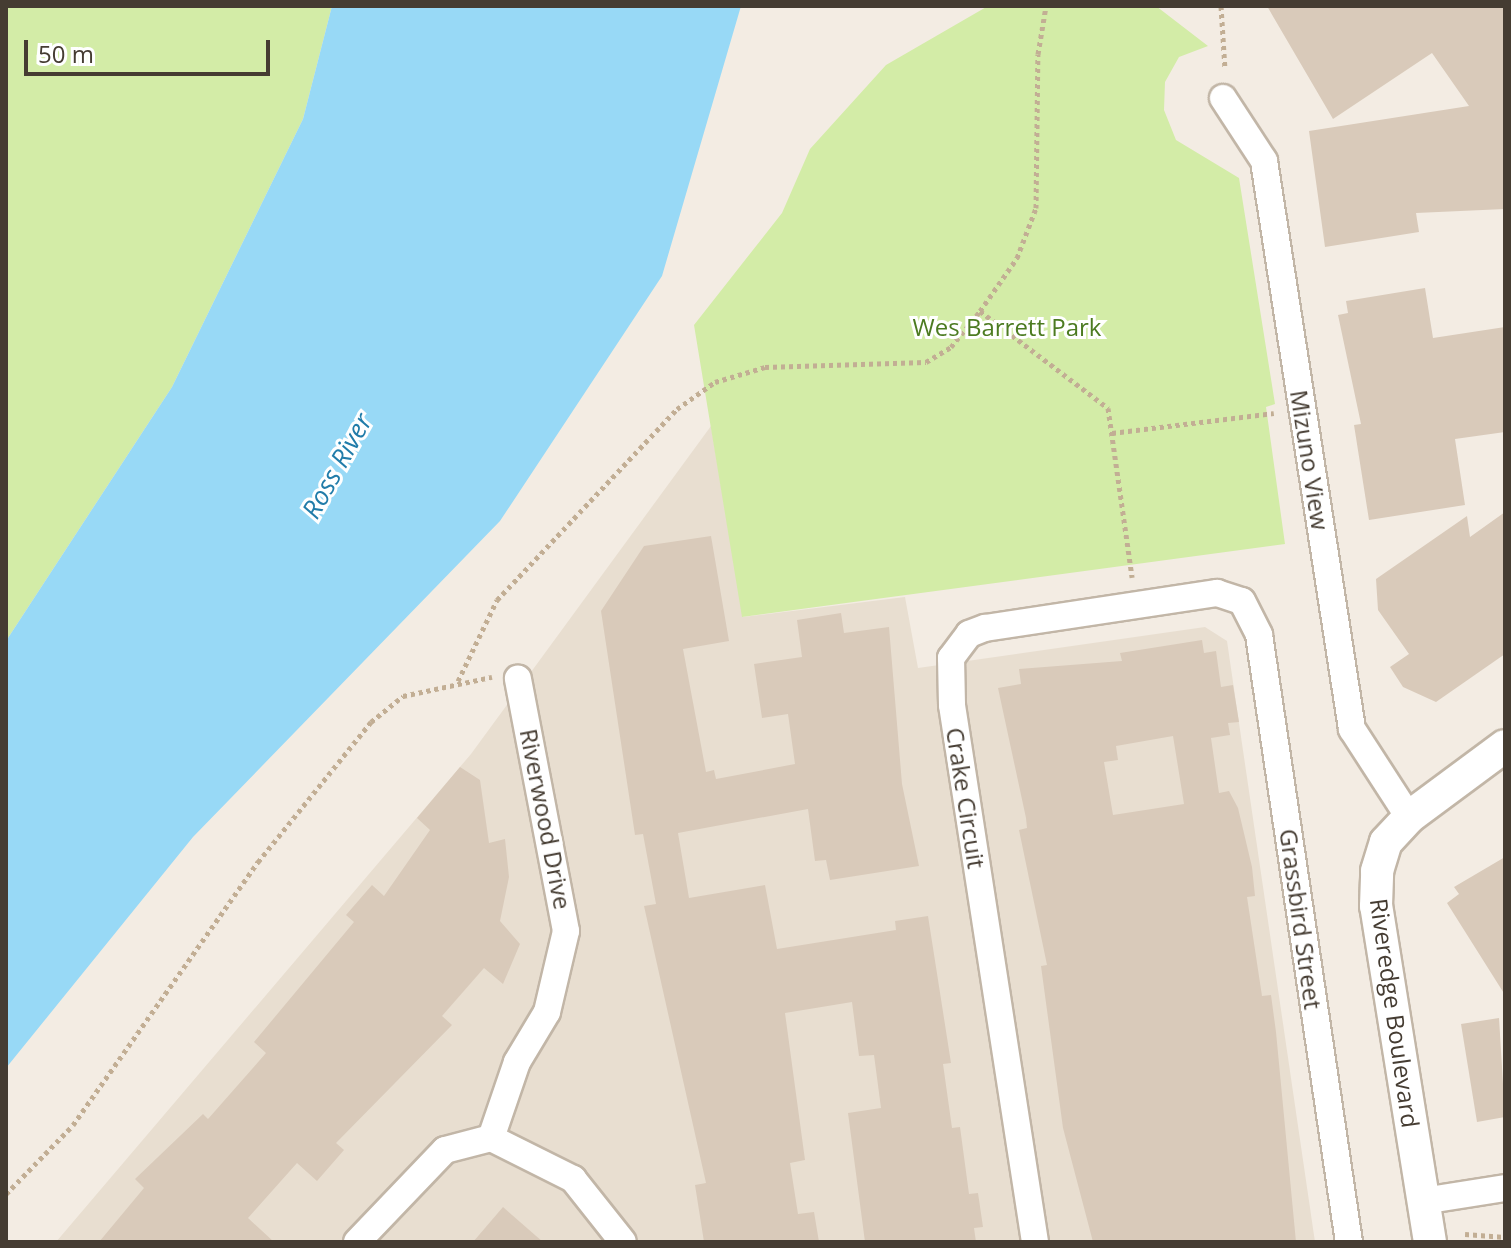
<!DOCTYPE html>
<html>
<head>
<meta charset="utf-8">
<style>
  body { margin:0 }
  #map { position:relative; width:1511px; height:1248px; overflow:hidden; background:#f3ece3; font-family:"Open Sans",sans-serif }
  div>[style] { position:absolute }
  [style*='--x'] { left:calc(var(--x)*1px); top:calc(var(--y)*1px); width:calc(var(--w)*1px); rotate:calc(var(--a)*1deg) }
  .residential>* { inset:0; background:#e8ded0 }
  .green>* { inset:0; background:#d3eca7 }
  .water>* { inset:0; background:#98d9f6 }
  .building>* { inset:0; background:#d9caba }
  .path>* { height:5px; margin-top:-2.5px; transform-origin:0; background:repeating-linear-gradient(90deg,#c2ae94 0 4px,transparent 0 8px) }
  .roads { filter:drop-shadow(2px 0 #c2b6a7) drop-shadow(-2px 0 #c2b6a7) drop-shadow(0 2px #c2b6a7) drop-shadow(0 -2px #c2b6a7) }
  .minor>* { height:26px; margin:-13px; padding:0 13px; transform-origin:13px; border-radius:13px; background:#fff }
  .tertiary>* { height:32px; margin:-16px; padding:0 16px; transform-origin:16px; border-radius:16px; background:#fff }
  span { translate:-50% -50%; white-space:nowrap; text-align:center; line-height:1.15; -webkit-text-stroke:6px #fff; paint-order:stroke }
  .park-label { font-size:24px; color:#4c7b21 }
  .street-label { font-size:24px; color:#453c32 }
  .water-label { font-size:26px; color:#217ca9; font-style:italic }
  .frame { position:absolute; inset:0; border:8px solid #453c32; pointer-events:none }
  .scale { position:absolute; left:24px; top:40px; width:246px; height:36px; box-sizing:border-box; border:4px solid #453c32; border-top:0; padding-left:10px; font-size:24px; line-height:28px; white-space:nowrap; color:#453c32; -webkit-text-stroke:6px #fff; paint-order:stroke }
</style>
</head>
<body>
<div id="map">
  <div class="residential">
    <i style="clip-path:polygon(711px 426px,743px 617px,905px 597px,918px 668px,1205px 627px,1227px 641px,1315px 1242px,56px 1242px,471px 754px)"></i>
  </div>
  <div class="green">
    <i style="clip-path:polygon(6px 6px,332px 6px,303px 119px,172px 387px,6px 641px)"></i>
    <i style="clip-path:polygon(988px 6px,1156px 6px,1208px 46px,1179px 57px,1165px 82px,1164px 110px,1176px 140px,1239px 178px,1275px 404px,1266px 407px,1285px 544px,742px 617px,694px 325px,782px 213px,810px 149px,886px 65px)"></i>
  </div>
  <div class="water">
    <i style="clip-path:polygon(332px 6px,741px 6px,662px 276px,500px 521px,193px 837px,6px 1068px,6px 641px,172px 387px,303px 119px)"></i>
  </div>
  <div class="building">
    <i style="clip-path:polygon(1267px 6px,1505px 6px,1505px 209px,1416px 213px,1419px 232px,1325px 247px,1309px 131px,1469px 106px,1432px 53px,1333px 119px)"></i>
    <i style="clip-path:polygon(1425px 288px,1433px 338px,1505px 327px,1505px 432px,1455px 439px,1465px 505px,1369px 520px,1354px 425px,1361px 424px,1338px 315px,1348px 313px,1346px 301px)"></i>
    <i style="clip-path:polygon(1505px 512px,1505px 654px,1436px 702px,1403px 687px,1390px 667px,1409px 654px,1378px 610px,1376px 579px,1467px 516px,1470px 537px)"></i>
    <i style="clip-path:polygon(711px 536px,729px 641px,683px 649px,706px 772px,714px 770px,716px 779px,795px 764px,788px 714px,762px 718px,754px 664px,802px 657px,797px 620px,841px 613px,844px 633px,889px 627px,902px 784px,919px 866px,830px 880px,826px 860px,815px 861px,808px 809px,678px 833px,689px 898px,765px 885px,777px 949px,896px 930px,895px 921px,928px 916px,951px 1063px,943px 1064px,952px 1128px,960px 1127px,969px 1194px,978px 1193px,983px 1227px,974px 1228px,976px 1242px,865px 1242px,848px 1113px,881px 1108px,874px 1055px,859px 1056px,852px 1002px,785px 1013px,805px 1160px,790px 1163px,798px 1214px,814px 1212px,819px 1242px,704px 1242px,695px 1185px,706px 1183px,644px 906px,656px 904px,643px 834px,635px 835px,601px 611px,644px 546px)"></i>
    <i style="clip-path:polygon(evenodd,1202px 640px,1204px 653px,1216px 651px,1221px 687px,1233px 685px,1239px 722px,1228px 723px,1230px 735px,1211px 738px,1219px 793px,1229px 791px,1238px 808px,1252px 867px,1255px 896px,1247px 897px,1262px 996px,1271px 995px,1276px 1032px,1296px 1242px,1093px 1242px,1063px 1128px,1041px 966px,1047px 965px,1019px 830px,1027px 828px,1026px 818px,998px 688px,1021px 684px,1019px 669px,1122px 661px,1120px 653px,1202px 640px,1173px 736px,1184px 804px,1113px 815px,1104px 762px,1118px 760px,1116px 746px,1173px 736px)"></i>
    <i style="clip-path:polygon(460px 767px,480px 780px,489px 843px,505px 839px,509px 877px,500px 921px,520px 944px,503px 984px,484px 968px,442px 1016px,452px 1025px,336px 1143px,344px 1150px,317px 1181px,297px 1163px,248px 1218px,274px 1242px,99px 1242px,144px 1188px,135px 1179px,203px 1114px,208px 1119px,266px 1053px,254px 1042px,354px 922px,346px 915px,372px 885px,384px 896px,430px 830px,417px 818px)"></i>
    <i style="clip-path:polygon(1505px 857px,1505px 995px,1447px 903px,1459px 894px,1454px 887px)"></i>
    <i style="clip-path:polygon(1499px 1018px,1505px 1117px,1477px 1122px,1461px 1024px)"></i>
    <i style="clip-path:polygon(503px 1207px,543px 1242px,473px 1242px)"></i>
  </div>
  <div class="path">
    <i style="--x:1221;--y:6;--w:63;--a:86.4"></i>
    <i style="--x:980;--y:311;--w:65;--a:-55.1"></i>
    <i style="--x:1017;--y:258;--w:53;--a:-69.2"></i>
    <i style="--x:1036;--y:208;--w:154;--a:-89.3"></i>
    <i style="--x:1038;--y:54;--w:49;--a:-80.5"></i>
    <i style="--x:1112;--y:433;--w:163;--a:-7"></i>
    <i style="--x:458;--y:681;--w:90;--a:-64.3"></i>
    <i style="--x:497;--y:600;--w:262;--a:-46.7"></i>
    <i style="--x:677;--y:409;--w:47;--a:-35.4"></i>
    <i style="--x:715;--y:382;--w:52;--a:-16.7"></i>
    <i style="--x:765;--y:367;--w:161;--a:-1.8"></i>
    <i style="--x:926;--y:362;--w:29;--a:-31"></i>
    <i style="--x:951;--y:347;--w:46;--a:-51.1"></i>
    <i style="--x:980;--y:311;--w:161;--a:37.2"></i>
    <i style="--x:1108;--y:408;--w:171;--a:81.9"></i>
    <i style="--x:6;--y:1194;--w:96;--a:-45.8"></i>
    <i style="--x:73;--y:1125;--w:322;--a:-54.9"></i>
    <i style="--x:258;--y:862;--w:180;--a:-51.1"></i>
    <i style="--x:371;--y:722;--w:41;--a:-39.1"></i>
    <i style="--x:403;--y:696;--w:91;--a:-12.1"></i>
    <i style="--x:1465;--y:1234;--w:40;--a:4.3"></i>
  </div>
  <div class="roads">
    <div class="minor">
      <i style="--x:1223;--y:98;--w:75;--a:56.9"></i>
      <i style="--x:1264;--y:161;--w:575;--a:81.19"></i>
      <i style="--x:1352;--y:729;--w:105;--a:57.1"></i>
      <i style="--x:491;--y:1138;--w:80;--a:-71.1"></i>
      <i style="--x:517;--y:1062;--w:58;--a:-59"></i>
      <i style="--x:547;--y:1012;--w:83;--a:-76.8"></i>
      <i style="--x:566;--y:931;--w:257;--a:-100.8"></i>
      <i style="--x:1423;--y:1201;--w:83;--a:-9"></i>
      <i style="--x:357;--y:1242;--w:127;--a:-46.3"></i>
      <i style="--x:445;--y:1150;--w:48;--a:-14.6"></i>
      <i style="--x:491;--y:1138;--w:92;--a:26.6"></i>
      <i style="--x:573;--y:1179;--w:80;--a:51.6"></i>
      <i style="--x:1035;--y:1242;--w:543;--a:-98.79"></i>
      <i style="--x:952;--y:705;--w:47;--a:-91.2"></i>
      <i style="--x:951;--y:658;--w:30;--a:-53"></i>
      <i style="--x:969;--y:634;--w:17;--a:-21"></i>
      <i style="--x:985;--y:628;--w:235;--a:-8.6"></i>
      <i style="--x:1217;--y:593;--w:26;--a:18"></i>
      <i style="--x:1242;--y:601;--w:38;--a:63"></i>
      <i style="--x:1259;--y:635;--w:614;--a:81.57"></i>
    </div>
    <div class="tertiary">
      <i style="--x:1430;--y:1242;--w:340;--a:-99.1"></i>
      <i style="--x:1376;--y:906;--w:35;--a:-88"></i>
      <i style="--x:1377;--y:871;--w:30;--a:-73"></i>
      <i style="--x:1386;--y:842;--w:34;--a:-47"></i>
      <i style="--x:1409;--y:817;--w:119;--a:-36.5"></i>
    </div>
  </div>
  <div class="park-label">
    <span style="left:1007px;top:327px">Wes Barrett Park</span>
  </div>
  <div class="street-label">
    <span style="left:1310px;top:460px;rotate:81deg">Mizuno View</span>
    <span style="left:966px;top:798px;rotate:81deg">Crake Circuit</span>
    <span style="left:546px;top:819px;rotate:79deg">Riverwood Drive</span>
    <span style="left:1301px;top:919px;rotate:82deg">Grassbird Street</span>
    <span style="left:1395px;top:1013px;rotate:82deg">Riveredge Boulevard</span>
  </div>
  <div class="water-label">
    <span style="left:337px;top:466px;rotate:-61deg">Ross River</span>
  </div>
  <div class="frame"></div>
  <div class="scale">50 m</div>
</div>
</body>
</html>
